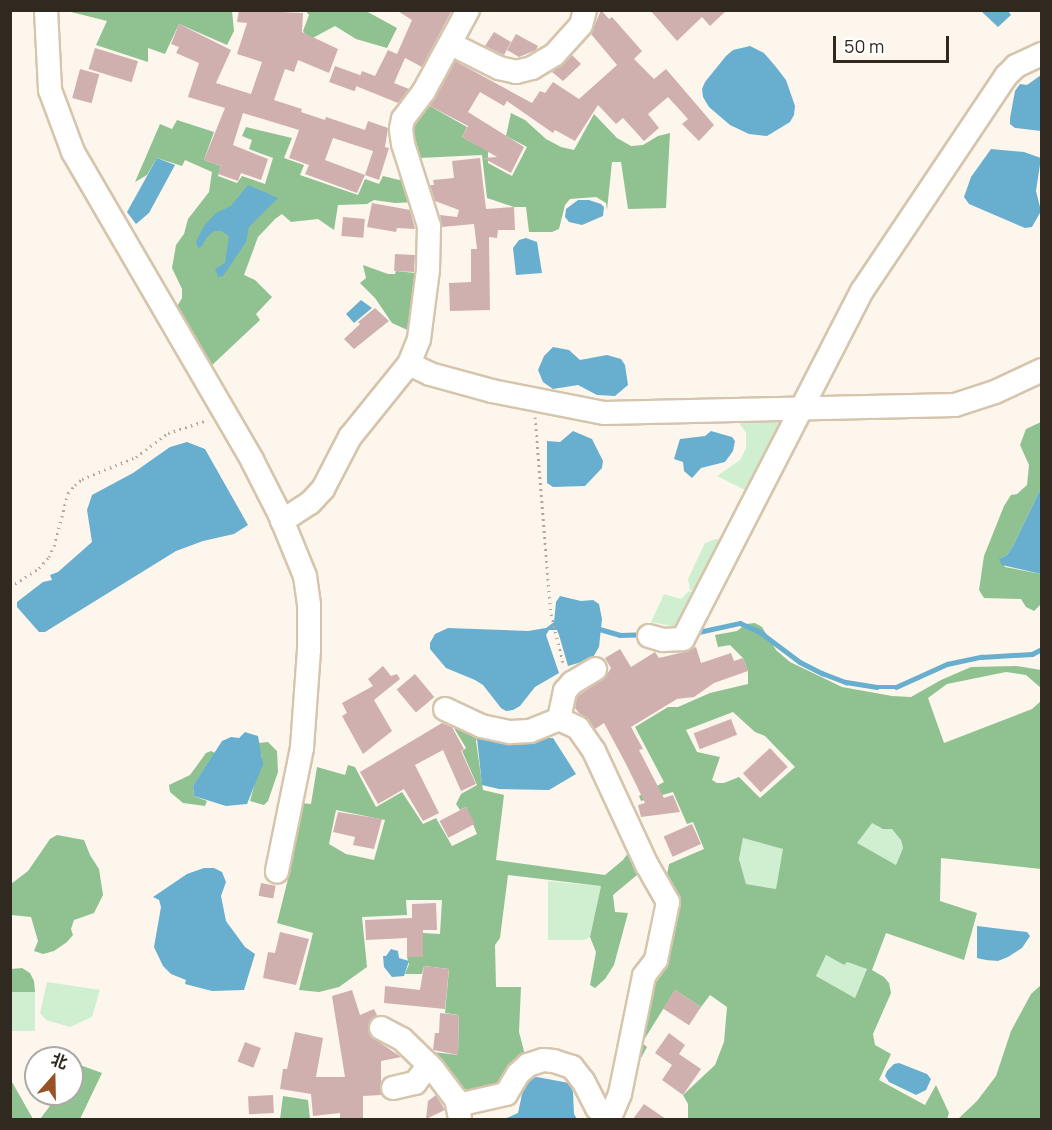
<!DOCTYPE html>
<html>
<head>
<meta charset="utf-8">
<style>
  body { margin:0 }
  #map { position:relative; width:1052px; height:1130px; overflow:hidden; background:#fdf6ec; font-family:Manrope,"Noto Sans SC",sans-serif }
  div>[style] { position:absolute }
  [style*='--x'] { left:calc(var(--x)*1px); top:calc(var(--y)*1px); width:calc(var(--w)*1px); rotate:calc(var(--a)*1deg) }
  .green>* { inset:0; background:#d0efd1; transform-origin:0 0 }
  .forest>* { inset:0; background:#8fc191 }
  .water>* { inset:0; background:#68aecf }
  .stream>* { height:4.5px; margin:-2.25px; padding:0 2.25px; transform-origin:2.25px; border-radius:2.25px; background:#68aecf }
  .building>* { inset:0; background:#d0b0af; transform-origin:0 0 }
  .path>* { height:3px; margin-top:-1.5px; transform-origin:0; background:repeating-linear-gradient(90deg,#b0a99f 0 1.5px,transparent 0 6px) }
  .roads { filter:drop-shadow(2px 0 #d6c5ad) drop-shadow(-2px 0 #d6c5ad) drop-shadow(0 2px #d6c5ad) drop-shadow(0 -2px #d6c5ad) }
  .minor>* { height:22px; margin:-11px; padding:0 11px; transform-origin:11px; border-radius:11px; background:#fff }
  span { translate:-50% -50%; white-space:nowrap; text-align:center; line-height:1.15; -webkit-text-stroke:5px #fff; paint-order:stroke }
  .frame { position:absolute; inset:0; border:12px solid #302920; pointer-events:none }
  .north { position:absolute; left:24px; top:1046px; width:60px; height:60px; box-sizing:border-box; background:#fff; border:2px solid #aca9a6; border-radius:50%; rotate:20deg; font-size:16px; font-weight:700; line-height:24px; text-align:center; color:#302920 }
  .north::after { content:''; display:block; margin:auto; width:21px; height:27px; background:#975227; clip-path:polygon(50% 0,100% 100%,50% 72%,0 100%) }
  .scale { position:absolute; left:833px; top:36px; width:116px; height:27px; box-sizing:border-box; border:3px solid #302920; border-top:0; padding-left:8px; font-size:18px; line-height:21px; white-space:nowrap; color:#302920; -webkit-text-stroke:4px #fff; paint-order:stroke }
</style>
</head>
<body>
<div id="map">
  <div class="green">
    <i style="clip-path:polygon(784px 414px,745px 490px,717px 476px,740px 460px,746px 448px,746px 433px,737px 420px)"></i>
    <i style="clip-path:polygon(716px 539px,723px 540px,696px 592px,690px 590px,688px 579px,705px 543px)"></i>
    <i style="clip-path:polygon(689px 591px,699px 596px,682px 628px,651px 622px,664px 594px,681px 599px)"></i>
    <i style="clip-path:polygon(872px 822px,878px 827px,892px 829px,901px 839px,903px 848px,896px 865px,856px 843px)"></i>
    <i style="clip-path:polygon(743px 838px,784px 849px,776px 889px,746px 884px,739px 859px)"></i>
    <i style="clip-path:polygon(548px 881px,601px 886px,590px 937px,584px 940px,548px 940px)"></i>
    <i style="clip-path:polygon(826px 955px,844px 965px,846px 962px,867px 969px,855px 998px,816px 976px)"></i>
    <i style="clip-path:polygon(47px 982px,100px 990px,92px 1017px,70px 1027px,46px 1020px,40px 1013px)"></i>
    <i style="left:11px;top:992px;width:24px;height:39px"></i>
  </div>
  <div class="forest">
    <i style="clip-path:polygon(305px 10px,366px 11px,397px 28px,387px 48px,356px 39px,335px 26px,309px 40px,303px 31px,309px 15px)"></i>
    <i style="clip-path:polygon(67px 11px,232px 11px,234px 31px,227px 45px,179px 24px,165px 54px,148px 48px,148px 62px,96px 45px,107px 21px)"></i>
    <i style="clip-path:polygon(428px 105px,467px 127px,462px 137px,488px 151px,488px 163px,512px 176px,527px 147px,506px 136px,511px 113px,525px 120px,546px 139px,561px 147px,574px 150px,594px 114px,617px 138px,631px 146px,643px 145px,658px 136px,670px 133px,666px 208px,628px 209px,621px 162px,612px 162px,607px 210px,606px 203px,596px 197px,570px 199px,565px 205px,559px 229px,552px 232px,529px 232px,526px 207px,514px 207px,487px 198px,482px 155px,419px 158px,412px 134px,413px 124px,421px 109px)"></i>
    <i style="clip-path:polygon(177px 120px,214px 132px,204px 160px,221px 166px,218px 176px,237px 183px,242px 176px,265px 184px,273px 158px,249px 149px,252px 140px,242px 136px,246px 127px,292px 138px,284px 158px,304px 165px,300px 175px,358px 195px,365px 179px,379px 184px,383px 176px,399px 180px,409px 177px,415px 202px,395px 203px,374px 200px,367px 204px,338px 205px,334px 230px,318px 219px,291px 222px,282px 214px,275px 219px,258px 237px,244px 275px,255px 280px,272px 297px,256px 314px,260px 320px,210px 367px,175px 310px,182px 298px,182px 289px,172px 268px,176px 245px,184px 234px,188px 219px,209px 192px,212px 172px,185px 160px,182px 166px,157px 158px,147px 175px,135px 182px,160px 124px,172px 129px)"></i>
    <i style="clip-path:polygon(363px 265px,388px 274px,395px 274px,396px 271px,425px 274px,412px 332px,392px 323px,375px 298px,360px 283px,366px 278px)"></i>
    <i style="clip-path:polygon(1041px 422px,1041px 488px,1013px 546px,1007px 555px,1001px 558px,1005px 567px,1041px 574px,1041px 604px,1034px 611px,1026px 607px,1021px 599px,984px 598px,979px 590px,984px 556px,1004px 506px,1011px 495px,1017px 494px,1027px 485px,1029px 465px,1020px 445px,1026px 429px)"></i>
    <i style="clip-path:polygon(evenodd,755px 623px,762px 627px,776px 650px,790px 662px,842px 687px,892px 696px,911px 697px,941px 680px,971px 667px,1017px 666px,1041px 670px,1041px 688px,1026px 675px,1006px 672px,947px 684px,928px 698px,944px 743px,1032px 709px,1042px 700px,1041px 869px,941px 858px,940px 901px,977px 913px,964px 960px,886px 933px,872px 970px,884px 977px,889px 983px,891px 993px,873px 1034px,875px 1045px,891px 1054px,879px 1080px,925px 1105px,936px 1085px,949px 1113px,947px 1119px,688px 1119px,688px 1104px,683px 1095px,715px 1065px,724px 1042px,727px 1007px,710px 995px,701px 1007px,675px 990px,642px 1043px,647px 1047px,628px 1082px,669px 864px,704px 849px,693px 822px,687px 824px,673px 792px,641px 801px,639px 796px,664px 782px,635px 727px,668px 707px,678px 707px,710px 693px,748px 684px,748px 671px,743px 658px,730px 645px,718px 647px,715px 635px,737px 631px,746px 624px,755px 623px,733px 712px,755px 732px,765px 736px,795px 767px,760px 798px,739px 777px,724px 783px,717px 783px,712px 780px,720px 757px,697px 752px,686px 730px,733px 712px,755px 623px,872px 823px,883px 829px,892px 829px,901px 840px,903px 848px,896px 865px,857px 843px,872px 823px,755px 623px,743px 838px,783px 849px,776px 889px,746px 884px,739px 859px,743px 838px,755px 623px,826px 955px,844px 965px,847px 962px,867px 969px,855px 998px,816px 976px,826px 955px)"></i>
    <i style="clip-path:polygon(evenodd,451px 723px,480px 731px,476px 741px,483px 790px,504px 795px,496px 860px,605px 875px,623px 860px,634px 845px,646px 873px,637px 875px,613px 895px,615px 912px,628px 913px,614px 965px,605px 979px,595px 988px,590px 985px,596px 952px,590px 937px,601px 886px,508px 875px,500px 938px,495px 945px,496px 987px,521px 987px,519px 1032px,525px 1055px,509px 1085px,460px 1101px,430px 1059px,433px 1052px,458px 1055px,459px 1015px,445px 1013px,449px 969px,424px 966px,422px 974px,405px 974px,409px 964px,407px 957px,423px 957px,423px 933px,440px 934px,442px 900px,406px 900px,407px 915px,362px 917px,367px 967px,339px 987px,319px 992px,299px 990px,313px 933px,277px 923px,293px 859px,301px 803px,311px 804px,317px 767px,345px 775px,348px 765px,355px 767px,376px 807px,402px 792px,423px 824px,436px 818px,452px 846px,477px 834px,466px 807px,460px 810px,456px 804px,461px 794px,477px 785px,462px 751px,466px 748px,451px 723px,336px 810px,385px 820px,374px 860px,346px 854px,329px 844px,336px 810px)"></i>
    <i style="clip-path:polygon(268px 742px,277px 751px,278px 772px,268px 801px,264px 805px,250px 801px,262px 757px,258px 743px)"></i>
    <i style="clip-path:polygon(211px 751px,215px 753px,193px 786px,194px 796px,207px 801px,205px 806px,183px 803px,170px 792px,169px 785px,190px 775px,206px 753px)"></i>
    <i style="clip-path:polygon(57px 835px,84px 840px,90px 855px,99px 869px,103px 895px,94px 913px,74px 920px,71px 929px,73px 935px,67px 942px,54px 951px,43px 954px,34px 951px,38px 941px,31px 917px,11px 915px,11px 884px,28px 871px,50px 839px)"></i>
    <i style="clip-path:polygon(22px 968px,30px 973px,34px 981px,35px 992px,11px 992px,11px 969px)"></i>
    <i style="clip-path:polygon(1041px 985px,1041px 1119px,958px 1119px,977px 1101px,996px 1076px,1011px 1031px,1031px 994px)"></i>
    <i style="clip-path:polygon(80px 1065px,102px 1073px,80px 1119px,40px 1119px,59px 1094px,72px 1094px,72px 1076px)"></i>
    <i style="clip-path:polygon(11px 1077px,12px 1082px,33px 1119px,11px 1119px)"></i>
    <i style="clip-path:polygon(283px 1096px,308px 1100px,310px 1119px,280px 1119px)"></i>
  </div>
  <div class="water">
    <i style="clip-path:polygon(981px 11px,1008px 11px,1011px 15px,998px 27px)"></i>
    <i style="clip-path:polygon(750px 46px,764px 53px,776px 67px,786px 80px,795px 106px,794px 115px,790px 122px,767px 136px,749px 134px,730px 125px,709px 107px,703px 97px,702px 89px,705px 82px,726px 56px,733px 50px)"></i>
    <i style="clip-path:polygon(1041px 75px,1041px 131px,1015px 128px,1010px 124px,1010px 118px,1015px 91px,1020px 84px,1027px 85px)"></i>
    <i style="clip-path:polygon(991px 149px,1024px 152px,1041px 158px,1036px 191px,1041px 211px,1032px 227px,1025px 228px,969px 204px,964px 197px,971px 177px)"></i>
    <i style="clip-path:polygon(157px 158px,175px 165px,149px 213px,136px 224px,127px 212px)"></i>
    <i style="clip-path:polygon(248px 185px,278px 198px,249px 227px,246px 242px,223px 276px,218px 277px,215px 269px,225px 263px,229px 236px,221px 231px,214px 231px,207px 237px,202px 246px,198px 248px,196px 242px,204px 226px,216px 213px,231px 206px)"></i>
    <i style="clip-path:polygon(578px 200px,589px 200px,601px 204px,604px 207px,603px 216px,582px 225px,569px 222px,565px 217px,566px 209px)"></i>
    <i style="clip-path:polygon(526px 238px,537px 242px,542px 273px,516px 275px,513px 248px,519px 240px)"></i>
    <i style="clip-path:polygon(361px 300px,372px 308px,354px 323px,346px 314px)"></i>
    <i style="clip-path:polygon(553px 347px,569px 350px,580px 360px,607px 355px,621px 359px,625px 365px,628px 385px,615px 396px,597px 395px,578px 385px,553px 389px,543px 382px,538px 370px,544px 356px)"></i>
    <i style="clip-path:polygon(573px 431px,592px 439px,603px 461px,602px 468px,585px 486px,553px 487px,547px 483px,547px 441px,560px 442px)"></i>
    <i style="clip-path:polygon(711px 431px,732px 437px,735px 441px,733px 451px,725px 462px,701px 468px,692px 478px,684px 471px,683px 462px,674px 459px,679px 442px,680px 439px,705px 436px)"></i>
    <i style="clip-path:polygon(187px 442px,205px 449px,248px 525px,234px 534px,203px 541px,176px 551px,45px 632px,39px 632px,17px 607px,17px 602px,43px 582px,52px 580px,50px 575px,58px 572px,92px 542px,87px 510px,92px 495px,133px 473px,170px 447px)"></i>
    <i style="clip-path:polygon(1041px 488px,1041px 574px,1002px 565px,999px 559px,1007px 555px,1013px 546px)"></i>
    <i style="clip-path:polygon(560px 596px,581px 601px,593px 600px,599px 604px,602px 619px,599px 647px,592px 659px,568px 666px,559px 635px,557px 630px,549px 630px,546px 635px,559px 673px,535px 687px,520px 706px,513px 710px,506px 711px,501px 708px,483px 685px,475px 680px,446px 668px,430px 649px,430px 643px,435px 634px,448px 628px,528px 631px,546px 628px,554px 622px,556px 602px)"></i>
    <i style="clip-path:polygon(245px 732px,258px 736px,263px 764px,247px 804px,226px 806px,194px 796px,193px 786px,222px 741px,231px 737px,239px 738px)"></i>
    <i style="clip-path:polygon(477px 738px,553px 738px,576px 774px,549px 790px,499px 789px,482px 785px)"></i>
    <i style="clip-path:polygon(204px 868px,214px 868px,222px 872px,226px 882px,221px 896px,226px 921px,245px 947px,255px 954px,244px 990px,212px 991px,185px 984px,186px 980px,171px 974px,163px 966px,154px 947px,161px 907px,159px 900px,153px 897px,187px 874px)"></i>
    <i style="clip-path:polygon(977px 926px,1027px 932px,1030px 936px,1022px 948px,1008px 957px,998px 961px,986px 960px,977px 958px)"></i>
    <i style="clip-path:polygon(391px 949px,398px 951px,399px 958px,409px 961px,404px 976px,392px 977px,384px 967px,383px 956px,386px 956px)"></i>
    <i style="clip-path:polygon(899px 1063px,927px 1074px,931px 1079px,926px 1090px,916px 1095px,889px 1082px,885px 1076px,887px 1071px,894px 1064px)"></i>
    <i style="clip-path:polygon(537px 1077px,569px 1083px,573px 1092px,574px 1114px,577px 1119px,502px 1120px,518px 1113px,524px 1085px,528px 1079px)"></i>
  </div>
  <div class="stream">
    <i style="--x:596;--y:628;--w:25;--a:16"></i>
    <i style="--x:620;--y:635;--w:24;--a:-2"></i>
    <i style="--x:694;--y:633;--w:47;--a:-12.3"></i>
    <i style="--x:740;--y:623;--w:22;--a:24"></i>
    <i style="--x:760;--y:632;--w:50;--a:36.9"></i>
    <i style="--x:800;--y:662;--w:25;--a:27"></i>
    <i style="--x:822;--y:673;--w:26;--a:21"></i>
    <i style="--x:846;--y:682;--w:31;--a:9"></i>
    <i style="--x:877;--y:687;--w:19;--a:0"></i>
    <i style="--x:896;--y:687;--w:56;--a:-24.3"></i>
    <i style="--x:947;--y:664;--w:35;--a:-12"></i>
    <i style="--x:981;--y:657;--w:51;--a:-3.4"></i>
    <i style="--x:1032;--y:654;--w:11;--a:-27"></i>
  </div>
  <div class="building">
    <i style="clip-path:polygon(evenodd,239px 10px,303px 13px,302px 32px,338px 49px,329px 73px,298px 60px,294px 72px,285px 69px,274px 100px,302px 109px,301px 112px,325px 120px,326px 117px,365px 130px,368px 121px,388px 128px,385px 147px,389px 148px,379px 180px,365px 175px,357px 193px,305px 174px,309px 165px,289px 158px,299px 130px,243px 113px,233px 145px,268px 159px,261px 180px,241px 173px,238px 181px,218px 174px,221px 166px,204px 160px,225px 108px,188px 97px,199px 63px,176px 53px,179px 47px,171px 44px,179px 24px,231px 50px,216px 83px,251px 94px,262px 62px,237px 54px,247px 23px,237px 22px,239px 10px,333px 138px,373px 151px,365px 175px,325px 160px,333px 138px)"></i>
    <i style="clip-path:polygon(396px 10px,452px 10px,422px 67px,405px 58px,394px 83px,409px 89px,398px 103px,356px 86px,362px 71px,375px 76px,388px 50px,397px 54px,412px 20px)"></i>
    <i style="clip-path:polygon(601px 10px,609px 19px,612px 17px,642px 51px,634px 59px,654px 79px,666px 69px,714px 125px,699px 141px,682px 124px,688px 119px,668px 97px,648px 114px,659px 128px,644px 141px,623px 118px,616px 124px,598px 105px,575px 141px,555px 130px,553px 133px,507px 101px,504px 106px,480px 92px,468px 112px,524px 147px,511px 173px,483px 158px,497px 157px,462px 137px,468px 126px,430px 106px,455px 61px,532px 103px,540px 91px,545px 93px,553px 82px,579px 99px,617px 65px,591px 34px)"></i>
    <i style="clip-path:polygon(650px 10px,727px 10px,710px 26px,702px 17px,677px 41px)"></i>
    <i style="clip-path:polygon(494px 32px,511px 42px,504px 55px,485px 46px)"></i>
    <i style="clip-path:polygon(516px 34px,538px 46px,536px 50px,519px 57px,507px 50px)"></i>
    <i style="left:95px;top:48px;width:45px;height:22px;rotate:17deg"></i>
    <i style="clip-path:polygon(572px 55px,581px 64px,563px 81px,552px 72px)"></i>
    <i style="left:335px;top:66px;width:27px;height:17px;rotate:20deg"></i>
    <i style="left:80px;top:69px;width:20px;height:30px;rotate:15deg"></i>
    <i style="clip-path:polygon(480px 158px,486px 209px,514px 207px,515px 230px,498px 230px,497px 238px,489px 237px,490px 310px,450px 311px,449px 283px,471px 282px,471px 249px,477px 249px,474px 224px,442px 227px,440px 215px,457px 217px,459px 210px,435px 201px,430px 185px,434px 185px,433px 180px,454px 178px,452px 161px)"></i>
    <i style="clip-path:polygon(372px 203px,410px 210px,415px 229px,397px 228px,396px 232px,367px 227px)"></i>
    <i style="left:343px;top:217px;width:22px;height:19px;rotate:5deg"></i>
    <i style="left:395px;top:254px;width:20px;height:17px;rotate:3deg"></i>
    <i style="clip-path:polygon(375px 308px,389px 321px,354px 349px,344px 339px,360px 324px,358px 322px)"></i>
    <i style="clip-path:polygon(696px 647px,701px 663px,731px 653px,734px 661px,743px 658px,748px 671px,714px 683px,694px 697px,677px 699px,631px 727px,643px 749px,639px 750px,664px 798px,673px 795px,680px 812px,641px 817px,638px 805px,645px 803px,626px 764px,604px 723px,595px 729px,589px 720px,579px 713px,575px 708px,577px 697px,606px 676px,611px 668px,605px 658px,620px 649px,631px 667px,655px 652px,659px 658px,684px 652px)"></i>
    <i style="clip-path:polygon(383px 666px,391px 676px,397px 674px,400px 679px,374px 700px,392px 731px,363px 754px,342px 716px,347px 713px,342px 703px,373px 686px,368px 679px)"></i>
    <i style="left:415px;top:674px;width:30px;height:24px;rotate:50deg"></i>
    <i style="left:731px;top:719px;width:17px;height:40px;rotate:69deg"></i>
    <i style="clip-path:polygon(442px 723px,452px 727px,464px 749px,461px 751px,476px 784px,461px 791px,443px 750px,415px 765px,439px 813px,423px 821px,404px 789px,378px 804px,360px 772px)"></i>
    <i style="left:770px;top:748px;width:26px;height:37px;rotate:47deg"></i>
    <i style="left:466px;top:807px;width:19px;height:30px;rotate:62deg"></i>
    <i style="clip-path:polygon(338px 812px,382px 819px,374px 849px,353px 845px,355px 837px,333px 832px)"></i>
    <i style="left:692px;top:824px;width:22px;height:31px;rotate:66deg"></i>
    <i style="left:261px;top:883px;width:15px;height:13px;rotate:11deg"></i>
    <i style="clip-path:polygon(436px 903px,437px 930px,423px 930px,423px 957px,407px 957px,407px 938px,366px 940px,365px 920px,412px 918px,412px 904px)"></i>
    <i style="clip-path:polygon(280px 932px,309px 939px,296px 985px,263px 978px,268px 952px,275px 953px)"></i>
    <i style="clip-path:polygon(424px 966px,449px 969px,445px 1009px,384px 1003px,385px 986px,420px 990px)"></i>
    <i style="clip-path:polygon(352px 990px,360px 1015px,374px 1009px,377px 1015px,369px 1022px,370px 1036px,401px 1057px,381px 1061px,381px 1095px,363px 1096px,363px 1119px,340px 1119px,340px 1113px,313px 1116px,311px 1094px,280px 1089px,283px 1069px,287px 1069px,295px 1032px,323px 1038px,316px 1077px,345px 1077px,332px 996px)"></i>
    <i style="left:675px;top:990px;width:31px;height:22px;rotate:33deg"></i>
    <i style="clip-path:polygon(440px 1013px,459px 1015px,458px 1055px,433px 1050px,435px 1033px,439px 1033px)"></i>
    <i style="clip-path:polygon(669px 1033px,685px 1045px,679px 1054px,701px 1069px,683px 1095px,662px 1080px,672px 1065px,655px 1053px)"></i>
    <i style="left:245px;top:1042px;width:17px;height:21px;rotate:21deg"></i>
    <i style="left:273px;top:1095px;width:18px;height:25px;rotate:87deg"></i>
    <i style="clip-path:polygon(436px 1095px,445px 1110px,426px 1119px,428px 1101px)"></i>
    <i style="clip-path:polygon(644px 1104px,666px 1119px,633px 1119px)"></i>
  </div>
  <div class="path">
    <i style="--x:535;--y:417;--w:198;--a:85.4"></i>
    <i style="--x:551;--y:614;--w:54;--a:76"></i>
    <i style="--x:10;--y:587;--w:35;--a:-33"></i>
    <i style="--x:39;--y:568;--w:15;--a:-48"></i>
    <i style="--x:49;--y:557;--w:12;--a:-66"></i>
    <i style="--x:54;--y:546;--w:55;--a:-75.2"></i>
    <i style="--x:68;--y:493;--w:11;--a:-49"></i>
    <i style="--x:75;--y:485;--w:9;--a:-41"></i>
    <i style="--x:82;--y:479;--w:58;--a:-22.2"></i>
    <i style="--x:136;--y:457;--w:40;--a:-37"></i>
    <i style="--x:168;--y:433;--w:42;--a:-18"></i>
  </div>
  <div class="roads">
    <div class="minor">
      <i style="--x:46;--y:10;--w:80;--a:87.1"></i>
      <i style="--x:50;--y:90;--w:66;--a:69.6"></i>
      <i style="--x:73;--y:152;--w:356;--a:59.8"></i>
      <i style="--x:252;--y:460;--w:62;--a:63"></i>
      <i style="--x:280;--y:515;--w:66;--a:67.7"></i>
      <i style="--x:305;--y:576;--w:29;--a:82"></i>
      <i style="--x:309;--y:605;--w:45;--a:90"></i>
      <i style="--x:309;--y:650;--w:98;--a:94.1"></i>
      <i style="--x:302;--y:748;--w:126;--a:101.5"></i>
      <i style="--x:451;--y:44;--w:54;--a:26.6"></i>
      <i style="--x:499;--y:68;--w:17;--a:13"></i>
      <i style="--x:516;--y:72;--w:16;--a:-14"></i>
      <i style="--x:532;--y:68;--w:26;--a:-31"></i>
      <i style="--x:554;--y:55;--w:40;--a:-48"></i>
      <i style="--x:581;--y:25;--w:16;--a:-75"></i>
      <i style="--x:409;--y:364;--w:23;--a:25"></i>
      <i style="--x:430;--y:374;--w:64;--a:15.3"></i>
      <i style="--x:492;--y:391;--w:114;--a:11.1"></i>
      <i style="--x:604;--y:413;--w:351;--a:-1.3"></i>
      <i style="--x:955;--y:405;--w:42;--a:-18"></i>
      <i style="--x:995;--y:392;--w:52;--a:-25.1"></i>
      <i style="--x:282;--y:521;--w:33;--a:-33"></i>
      <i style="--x:310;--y:503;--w:19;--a:-47"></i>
      <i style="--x:323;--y:489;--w:59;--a:-62.6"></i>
      <i style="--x:350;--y:437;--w:94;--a:-51.1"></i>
      <i style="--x:409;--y:364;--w:27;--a:-68"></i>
      <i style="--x:419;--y:339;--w:70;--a:-82.6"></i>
      <i style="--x:428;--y:270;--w:44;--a:-88.7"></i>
      <i style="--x:429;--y:226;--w:86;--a:-107.6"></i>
      <i style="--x:403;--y:144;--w:15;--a:-98"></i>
      <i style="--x:401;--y:129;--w:10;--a:-79"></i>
      <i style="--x:403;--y:119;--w:35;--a:-53"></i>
      <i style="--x:424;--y:91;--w:92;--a:-61.5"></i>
      <i style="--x:649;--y:636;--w:15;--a:16"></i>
      <i style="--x:663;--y:640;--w:20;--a:-3"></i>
      <i style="--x:683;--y:639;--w:391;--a:-62.8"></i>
      <i style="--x:862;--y:291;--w:259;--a:-56.2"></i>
      <i style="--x:1006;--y:76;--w:14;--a:-45"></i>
      <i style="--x:1016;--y:66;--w:29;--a:-25"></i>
      <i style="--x:445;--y:709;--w:40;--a:25"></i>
      <i style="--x:481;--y:726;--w:30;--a:12"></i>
      <i style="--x:510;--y:732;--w:20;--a:-3"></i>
      <i style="--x:530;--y:731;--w:31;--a:-22"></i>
      <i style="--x:559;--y:719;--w:21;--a:25"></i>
      <i style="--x:578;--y:728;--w:28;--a:55"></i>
      <i style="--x:594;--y:751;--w:126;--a:65.1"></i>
      <i style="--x:647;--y:865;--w:43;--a:60.4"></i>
      <i style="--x:668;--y:902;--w:59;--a:101.7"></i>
      <i style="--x:656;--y:960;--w:20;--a:127"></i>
      <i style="--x:644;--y:976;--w:120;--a:101.5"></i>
      <i style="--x:620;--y:1094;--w:28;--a:113"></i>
      <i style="--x:609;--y:1120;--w:17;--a:-135"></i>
      <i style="--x:597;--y:1108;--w:30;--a:-117"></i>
      <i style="--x:583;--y:1081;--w:18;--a:-128"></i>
      <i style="--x:572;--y:1067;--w:19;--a:-162"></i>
      <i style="--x:554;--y:1061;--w:11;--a:-175"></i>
      <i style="--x:543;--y:1060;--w:16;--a:162"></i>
      <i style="--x:528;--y:1065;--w:13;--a:138"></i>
      <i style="--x:518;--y:1074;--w:23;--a:121"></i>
      <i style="--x:506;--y:1094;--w:49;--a:167.1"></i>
      <i style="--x:559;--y:719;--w:29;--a:-78"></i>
      <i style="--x:565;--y:691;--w:11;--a:-49"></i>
      <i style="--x:572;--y:683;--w:27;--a:-31"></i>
      <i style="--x:381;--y:1028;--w:24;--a:28"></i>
      <i style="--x:402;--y:1039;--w:43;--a:44.1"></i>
      <i style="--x:433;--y:1069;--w:38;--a:53"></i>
      <i style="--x:456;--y:1099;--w:19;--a:78"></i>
      <i style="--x:393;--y:1088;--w:23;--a:-13"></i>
      <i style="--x:415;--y:1083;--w:23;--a:-52"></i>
    </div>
  </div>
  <div class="frame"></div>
  <div class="north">北</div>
  <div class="scale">50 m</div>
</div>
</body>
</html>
